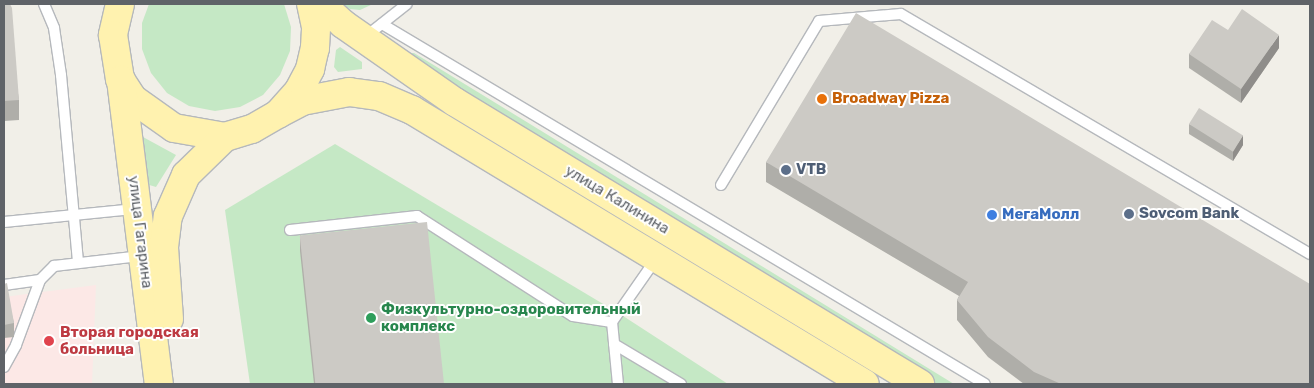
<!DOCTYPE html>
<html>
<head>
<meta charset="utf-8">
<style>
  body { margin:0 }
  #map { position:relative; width:1314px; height:388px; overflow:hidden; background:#f1efe8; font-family:Rubik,sans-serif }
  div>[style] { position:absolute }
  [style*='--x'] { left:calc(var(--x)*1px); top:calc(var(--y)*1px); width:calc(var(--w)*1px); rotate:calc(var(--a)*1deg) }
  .medical>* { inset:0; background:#fce8e6 }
  .green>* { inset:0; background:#c5e8c5 }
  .roads { filter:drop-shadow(1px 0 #b5b8bc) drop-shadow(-1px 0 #b5b8bc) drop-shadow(0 1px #b5b8bc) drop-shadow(0 -1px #b5b8bc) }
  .service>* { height:10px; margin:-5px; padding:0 5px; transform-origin:5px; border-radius:5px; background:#fff }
  .primary>* { height:28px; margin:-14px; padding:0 14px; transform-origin:14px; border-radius:14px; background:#fff2af }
  .wall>* { inset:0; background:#afaea9 }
  .shaded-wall>* { inset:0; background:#8f8d8a }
  .building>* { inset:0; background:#cccac5; transform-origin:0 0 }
  .dots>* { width:14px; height:14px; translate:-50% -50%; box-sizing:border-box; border:2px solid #fff; border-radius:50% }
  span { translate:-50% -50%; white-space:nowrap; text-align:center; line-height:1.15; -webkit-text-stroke:4px #fff; paint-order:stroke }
  .food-label { font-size:15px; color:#c56008; font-weight:700 }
  .left { translate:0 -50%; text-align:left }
  .service-label { font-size:15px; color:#4e5e75; font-weight:700 }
  .street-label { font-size:15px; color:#5f6368 }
  .shop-label { font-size:15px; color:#366cbe; font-weight:700 }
  .leisure-label { font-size:15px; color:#27864d; font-weight:700 }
  .health-label { font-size:15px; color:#be3a42; font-weight:700 }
  .frame { position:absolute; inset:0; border:5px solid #5f6368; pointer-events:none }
</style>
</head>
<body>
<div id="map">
  <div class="medical">
    <i style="clip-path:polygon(96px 285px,92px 384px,4px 384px,4px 297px)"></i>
  </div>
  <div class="green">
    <i style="clip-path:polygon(149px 4px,284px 4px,291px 27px,290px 51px,280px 75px,263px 95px,240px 107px,215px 111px,189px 106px,167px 93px,151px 73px,142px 49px,142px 23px)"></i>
    <i style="clip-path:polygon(343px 4px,373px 4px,360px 10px,350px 9px)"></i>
    <i style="clip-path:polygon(340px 47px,362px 62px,362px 69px,338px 72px,334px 67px,336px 50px)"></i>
    <i style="clip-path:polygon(407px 53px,414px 53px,954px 384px,932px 384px,408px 62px)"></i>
    <i style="clip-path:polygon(143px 137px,176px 155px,156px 187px,146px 184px)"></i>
    <i style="clip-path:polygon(335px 144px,620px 314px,728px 384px,250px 384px,225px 210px)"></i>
  </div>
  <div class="roads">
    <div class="service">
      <i style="--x:44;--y:4;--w:26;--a:67"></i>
      <i style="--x:54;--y:28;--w:48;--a:81.5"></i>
      <i style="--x:61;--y:75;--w:188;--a:84.8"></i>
      <i style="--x:382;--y:24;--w:702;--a:30.84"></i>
      <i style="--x:365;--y:37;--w:53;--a:-38.2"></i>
      <i style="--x:721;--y:185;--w:191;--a:-59.1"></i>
      <i style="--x:819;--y:21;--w:82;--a:-4.9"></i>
      <i style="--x:901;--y:14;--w:474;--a:30.4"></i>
      <i style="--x:4;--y:222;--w:132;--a:-5.7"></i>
      <i style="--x:290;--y:230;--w:128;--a:-6.3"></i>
      <i style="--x:417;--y:216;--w:185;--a:32.7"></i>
      <i style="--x:573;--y:316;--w:39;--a:9"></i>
      <i style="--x:612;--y:322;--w:62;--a:84.5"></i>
      <i style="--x:4;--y:285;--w:36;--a:-8"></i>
      <i style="--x:612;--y:322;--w:77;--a:-55.1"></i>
      <i style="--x:614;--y:344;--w:78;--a:30.8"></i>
      <i style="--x:4;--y:367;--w:25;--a:-61"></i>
      <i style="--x:16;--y:345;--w:69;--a:-69.7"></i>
      <i style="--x:40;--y:280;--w:20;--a:-45"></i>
      <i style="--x:54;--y:266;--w:88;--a:-6.6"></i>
    </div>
    <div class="primary">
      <i style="--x:120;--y:4;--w:32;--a:103"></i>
      <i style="--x:113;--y:35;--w:45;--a:81"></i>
      <i style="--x:120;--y:79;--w:24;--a:57"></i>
      <i style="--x:133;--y:99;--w:50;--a:35.3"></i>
      <i style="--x:174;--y:128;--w:52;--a:10"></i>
      <i style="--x:225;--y:137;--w:28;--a:-17"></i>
      <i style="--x:252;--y:129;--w:30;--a:-30"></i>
      <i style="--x:278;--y:114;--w:30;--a:-48"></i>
      <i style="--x:298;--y:92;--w:26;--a:-62"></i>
      <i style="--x:310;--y:69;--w:22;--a:-77"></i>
      <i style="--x:315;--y:48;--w:21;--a:-87"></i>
      <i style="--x:316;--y:27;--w:24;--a:-102"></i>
      <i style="--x:321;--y:4;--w:30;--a:42"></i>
      <i style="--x:343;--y:24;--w:136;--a:34.9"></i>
      <i style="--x:455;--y:102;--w:544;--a:31.23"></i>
      <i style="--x:121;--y:80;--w:306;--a:82.9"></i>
      <i style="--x:278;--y:114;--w:27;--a:-28"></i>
      <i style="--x:302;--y:101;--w:48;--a:-10.8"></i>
      <i style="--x:349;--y:92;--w:30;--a:8"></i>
      <i style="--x:379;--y:96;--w:36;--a:23"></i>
      <i style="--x:412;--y:110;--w:529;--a:31.17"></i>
      <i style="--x:169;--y:319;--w:72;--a:-94"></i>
      <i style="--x:164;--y:247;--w:31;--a:-83"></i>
      <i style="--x:168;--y:216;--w:45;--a:-66.3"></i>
      <i style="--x:186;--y:175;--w:54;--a:-44.3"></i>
    </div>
  </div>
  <div class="wall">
    <i style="clip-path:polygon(4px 4px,19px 100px,19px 120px,4px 121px)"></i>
    <i style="clip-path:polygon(1228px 30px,1279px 48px,1241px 103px,1189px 68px,1189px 54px)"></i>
    <i style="clip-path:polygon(1189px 124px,1243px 145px,1233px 161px,1189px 134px)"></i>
    <i style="clip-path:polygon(766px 162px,1310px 384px,1024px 384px,988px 357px,957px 320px,957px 300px,959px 296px,766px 182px)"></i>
    <i style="clip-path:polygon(4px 180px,5px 188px,5px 202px,4px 202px)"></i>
    <i style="clip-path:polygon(300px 235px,444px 384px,314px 384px,300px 251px)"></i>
    <i style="clip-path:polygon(4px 284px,14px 323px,14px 337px,4px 338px)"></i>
  </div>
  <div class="shaded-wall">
    <i style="clip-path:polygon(1279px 35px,1279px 48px,1241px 103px,1241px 89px)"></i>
    <i style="clip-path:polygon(1243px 135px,1243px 145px,1233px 161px,1233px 151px)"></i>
  </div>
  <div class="building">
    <i style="clip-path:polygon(4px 4px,10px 4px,12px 8px,19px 100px,4px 101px)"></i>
    <i style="clip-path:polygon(1242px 9px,1279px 35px,1241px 89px,1189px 54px,1212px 20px,1228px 30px)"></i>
    <i style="clip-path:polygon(856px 13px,1310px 284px,1310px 384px,1061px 384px,1034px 372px,988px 337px,957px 300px,968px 282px,766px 162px)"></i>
    <i style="left:1199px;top:108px;width:52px;height:19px;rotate:32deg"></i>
    <i style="left:427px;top:222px;width:163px;height:128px;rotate:84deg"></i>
    <i style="clip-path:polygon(7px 283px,14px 323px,4px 325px,4px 284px)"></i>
  </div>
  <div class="dots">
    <i style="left:822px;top:99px;background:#e8710a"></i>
    <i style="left:786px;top:170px;background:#5c6f8a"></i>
    <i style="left:1129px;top:214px;background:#5c6f8a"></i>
    <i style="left:992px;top:215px;background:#3f7fe0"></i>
    <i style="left:371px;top:318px;background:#2e9e5b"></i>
    <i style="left:49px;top:341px;background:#e0444e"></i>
  </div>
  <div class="food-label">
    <span class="left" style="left:832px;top:99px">Broadway Pizza</span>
  </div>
  <div class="service-label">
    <span class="left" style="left:796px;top:170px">VTB</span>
    <span class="left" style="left:1139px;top:214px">Sovcom Bank</span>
  </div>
  <div class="street-label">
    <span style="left:617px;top:200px;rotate:31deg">улица Калинина</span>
    <span style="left:140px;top:232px;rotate:83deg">улица Гагарина</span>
  </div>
  <div class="shop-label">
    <span class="left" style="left:1002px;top:215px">МегаМолл</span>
  </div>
  <div class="leisure-label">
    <span class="left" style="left:381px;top:318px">Физкультурно-оздоровительный<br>комплекс</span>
  </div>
  <div class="health-label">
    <span class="left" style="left:60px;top:341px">Вторая городская<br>больница</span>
  </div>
  <div class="frame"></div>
</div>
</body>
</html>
